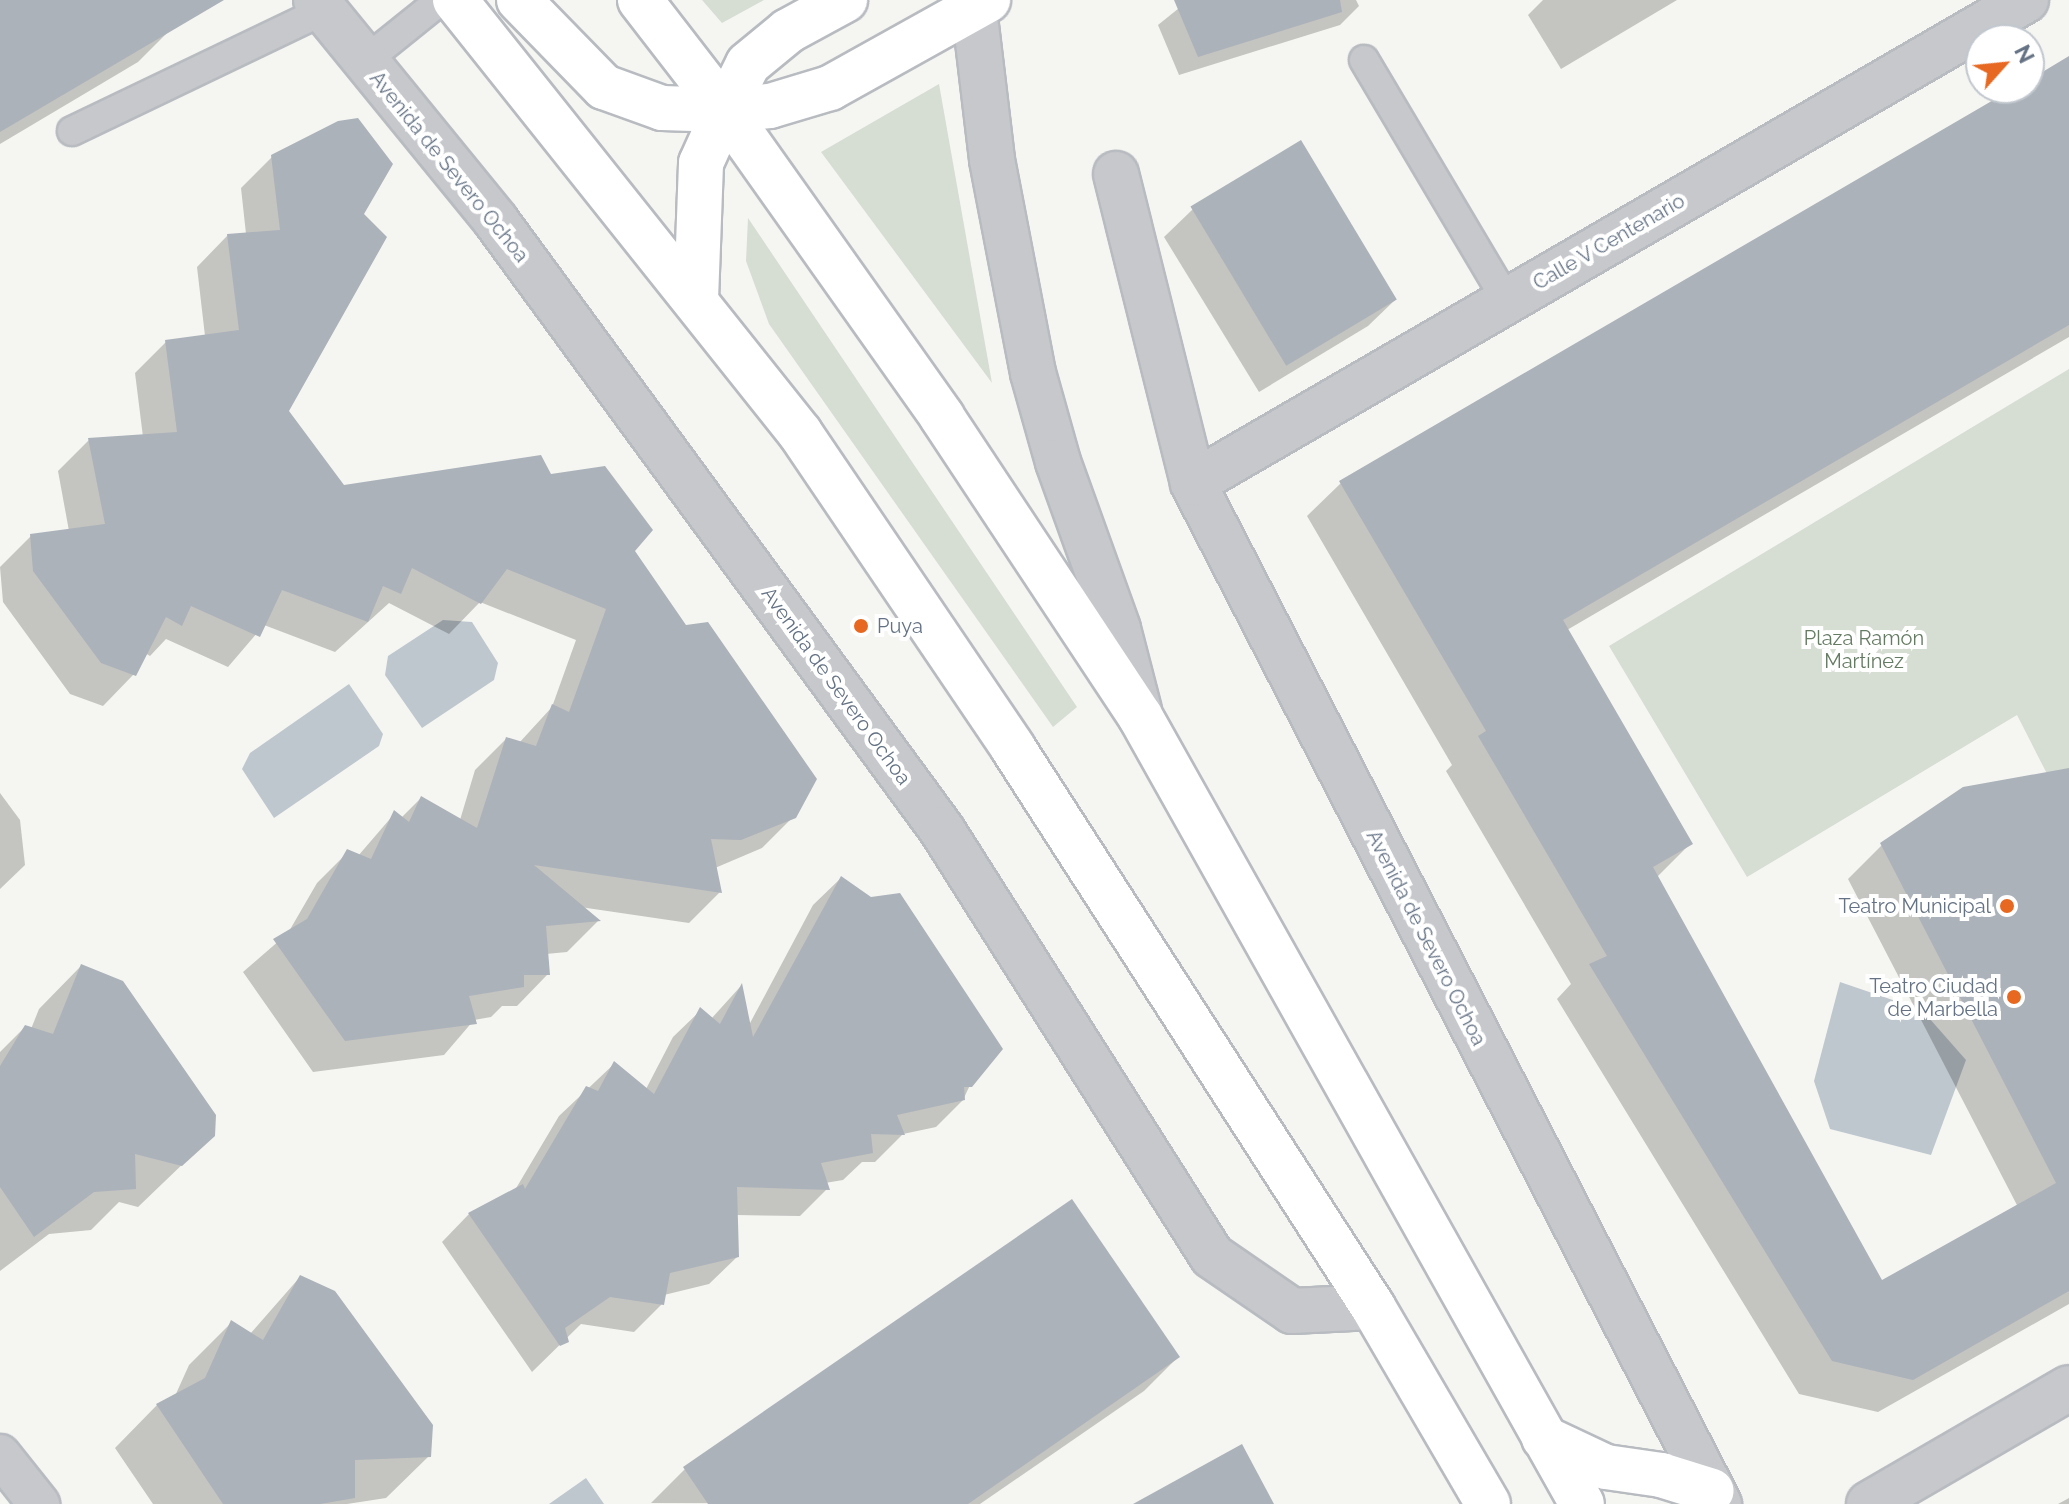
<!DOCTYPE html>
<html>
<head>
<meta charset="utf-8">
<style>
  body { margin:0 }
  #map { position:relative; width:2069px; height:1504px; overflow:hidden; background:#f5f6f2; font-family:Raleway,sans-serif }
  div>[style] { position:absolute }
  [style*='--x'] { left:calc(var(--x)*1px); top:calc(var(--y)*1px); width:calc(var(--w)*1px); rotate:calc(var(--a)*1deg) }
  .green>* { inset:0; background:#d6ddd3 }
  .water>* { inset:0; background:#bec7ce }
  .shadow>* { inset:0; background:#0003 }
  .building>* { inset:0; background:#abb2b9; transform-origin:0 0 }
  .roads { filter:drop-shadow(2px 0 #b8bbc0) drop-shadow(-2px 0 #b8bbc0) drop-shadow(0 2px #b8bbc0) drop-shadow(0 -2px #b8bbc0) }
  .service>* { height:28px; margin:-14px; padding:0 14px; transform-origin:14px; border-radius:14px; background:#c6c8cc }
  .pedestrian>* { height:40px; margin:-20px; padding:0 20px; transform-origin:20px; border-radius:20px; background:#c6c8cc }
  .minor>* { height:44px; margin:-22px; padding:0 22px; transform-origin:22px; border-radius:22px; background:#c6c8cc }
  .secondary>* { height:44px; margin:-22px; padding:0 22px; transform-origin:22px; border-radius:22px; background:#fff }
  .primary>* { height:44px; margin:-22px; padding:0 22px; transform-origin:22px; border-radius:22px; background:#fff }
  .dots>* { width:22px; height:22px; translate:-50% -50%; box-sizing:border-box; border:4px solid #fff; border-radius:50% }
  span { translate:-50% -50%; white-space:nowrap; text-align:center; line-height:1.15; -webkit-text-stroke:8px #fff; paint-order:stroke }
  .street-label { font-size:20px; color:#647284 }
  .poi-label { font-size:20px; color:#647284 }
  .left { translate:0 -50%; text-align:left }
  .right { translate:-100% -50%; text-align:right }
  .park-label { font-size:20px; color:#657b63 }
  .north { position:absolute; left:1965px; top:24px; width:80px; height:80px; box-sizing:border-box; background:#fff; border:2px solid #c1c7ce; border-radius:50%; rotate:63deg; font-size:22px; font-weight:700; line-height:32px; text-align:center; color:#647284 }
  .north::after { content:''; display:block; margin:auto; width:28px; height:36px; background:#e76921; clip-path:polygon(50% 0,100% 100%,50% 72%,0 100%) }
</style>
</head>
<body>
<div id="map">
  <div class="green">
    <i style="clip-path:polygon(702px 0,764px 0,722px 23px)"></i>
    <i style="clip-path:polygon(939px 84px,992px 383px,821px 152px)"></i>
    <i style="clip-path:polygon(748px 218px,1077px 707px,1053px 727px,769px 324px,746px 261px)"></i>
    <i style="clip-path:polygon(2069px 369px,2069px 817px,2017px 715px,1747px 877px,1609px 646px)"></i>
  </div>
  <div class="water">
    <i style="clip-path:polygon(443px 620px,472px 622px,498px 663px,494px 680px,422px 728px,385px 675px,388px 656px)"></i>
    <i style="clip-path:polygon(349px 684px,383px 734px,379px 746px,274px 818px,242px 769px,250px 753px)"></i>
    <i style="clip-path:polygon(1840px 982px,1922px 1010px,1966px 1060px,1931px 1155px,1830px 1129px,1814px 1081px)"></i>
    <i style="clip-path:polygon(586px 1478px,604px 1504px,549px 1504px)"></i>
  </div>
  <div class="shadow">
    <i style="clip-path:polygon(0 0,158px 0,172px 28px,138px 62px,0 144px)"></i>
    <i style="clip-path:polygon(1189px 0,1356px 0,1359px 6px,1340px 25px,1179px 75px,1158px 25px)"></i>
    <i style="clip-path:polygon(1543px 0,1677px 0,1561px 69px,1528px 15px)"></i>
    <i style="clip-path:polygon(2029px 82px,2069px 90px,2069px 337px,1567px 630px,1691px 843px,1656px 878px,1881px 1283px,2018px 1207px,1848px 879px,1882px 845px,2069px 770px,2069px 1304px,1878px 1412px,1799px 1394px,1557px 999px,1571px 984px,1446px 771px,1452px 765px,1307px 516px,1341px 483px,2018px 88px,2029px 88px)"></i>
    <i style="clip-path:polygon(1300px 143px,1396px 299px,1368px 326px,1259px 392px,1164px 237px,1192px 210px)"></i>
    <i style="clip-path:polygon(273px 156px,362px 214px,287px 411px,343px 487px,550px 476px,633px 551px,794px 816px,762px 848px,715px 868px,720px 892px,689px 923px,580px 907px,598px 921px,567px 952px,546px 954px,548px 974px,517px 1006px,502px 1006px,491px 1017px,474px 1020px,444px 1055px,313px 1072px,243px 972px,288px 933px,317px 883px,348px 852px,358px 856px,395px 813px,401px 818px,421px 798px,460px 820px,475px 770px,506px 739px,519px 743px,552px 707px,576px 640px,480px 602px,449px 634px,389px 603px,335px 652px,264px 625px,228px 667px,166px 639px,150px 656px,145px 653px,134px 674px,103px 706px,70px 694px,3px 602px,0 567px,31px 536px,69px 531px,58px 471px,89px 440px,143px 437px,135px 373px,166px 342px,205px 336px,197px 267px,228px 235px,246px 234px,241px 188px)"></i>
    <i style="clip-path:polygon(0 793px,20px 820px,25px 865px,0 889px)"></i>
    <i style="clip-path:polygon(841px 878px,970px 1085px,963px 1100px,936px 1127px,903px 1134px,875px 1162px,862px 1162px,843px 1180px,825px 1183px,827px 1189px,800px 1216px,736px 1215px,737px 1257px,709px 1284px,664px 1295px,662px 1304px,634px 1332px,581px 1324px,532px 1372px,442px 1242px,469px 1214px,515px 1190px,559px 1116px,614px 1064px,646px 1089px,673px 1037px,701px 1010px,711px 1019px,740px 987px,749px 1025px,813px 905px)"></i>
    <i style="clip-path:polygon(81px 966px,213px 1135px,138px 1207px,119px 1202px,91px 1230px,49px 1234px,0 1271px,0 1052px,25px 1027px,31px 1029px,39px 1009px)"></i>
    <i style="clip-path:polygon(300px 1277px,429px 1456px,386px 1498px,347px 1504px,153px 1504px,115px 1448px,157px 1405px,175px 1396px,189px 1365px,231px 1323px,250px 1334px)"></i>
    <i style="clip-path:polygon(1178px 1357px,1144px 1391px,980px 1504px,651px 1503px,685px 1469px)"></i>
    <i style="clip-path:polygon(2069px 1498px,2069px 1504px,2058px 1504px)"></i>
  </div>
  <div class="building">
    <i style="clip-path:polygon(0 0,224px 0,0 132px)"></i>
    <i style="clip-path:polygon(1174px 0,1340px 0,1342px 12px,1198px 57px)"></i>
    <i style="clip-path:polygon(2069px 56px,2069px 325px,1563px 620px,1693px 844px,1653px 867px,1882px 1280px,2056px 1183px,1880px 843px,1963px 787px,2069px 768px,2069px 1291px,1913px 1380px,1832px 1361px,1589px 964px,1607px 956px,1478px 736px,1486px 731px,1339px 481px,2014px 88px,2029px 88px,2029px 80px)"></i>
    <i style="clip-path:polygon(358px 118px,393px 164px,364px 214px,387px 237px,289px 411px,344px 485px,541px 455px,551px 474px,605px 466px,653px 530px,635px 551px,686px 625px,708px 622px,817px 779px,796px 818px,741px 840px,711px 839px,722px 893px,534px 865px,601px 921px,546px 926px,550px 975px,524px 975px,524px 987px,469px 996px,477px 1024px,345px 1041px,273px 939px,307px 919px,347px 849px,371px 859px,394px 810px,409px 822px,421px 796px,477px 828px,506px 737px,536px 746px,552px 704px,569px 712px,606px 609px,507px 569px,481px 604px,412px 568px,401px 594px,383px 586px,368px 622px,282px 590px,260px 637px,191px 606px,182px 626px,166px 617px,136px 676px,101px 663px,33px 571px,30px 534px,105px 524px,88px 438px,177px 432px,165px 340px,239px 330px,227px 234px,280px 230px,271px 155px,338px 121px)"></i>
    <i style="left:1301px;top:140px;width:186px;height:129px;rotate:59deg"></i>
    <i style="clip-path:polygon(841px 876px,871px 897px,900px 893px,1003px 1049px,972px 1087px,964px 1087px,965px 1100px,897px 1115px,905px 1135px,871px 1134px,873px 1153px,821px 1163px,830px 1190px,737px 1187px,739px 1257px,670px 1273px,664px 1305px,610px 1297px,565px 1328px,569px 1342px,560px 1346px,468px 1213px,523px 1184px,525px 1189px,586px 1086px,598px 1091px,614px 1061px,654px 1094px,700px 1007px,720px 1024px,742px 983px,753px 1037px)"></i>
    <i style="clip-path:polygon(81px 964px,123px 981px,216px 1115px,215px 1136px,182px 1166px,135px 1154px,136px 1189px,94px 1192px,34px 1237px,0 1187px,0 1066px,25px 1025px,53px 1034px)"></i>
    <i style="clip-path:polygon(1072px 1199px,1180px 1357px,968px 1504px,708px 1504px,683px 1467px)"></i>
    <i style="clip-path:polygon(300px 1275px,335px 1291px,433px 1425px,431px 1457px,355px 1460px,355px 1498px,320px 1504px,223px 1504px,156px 1404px,205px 1378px,231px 1320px,263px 1340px)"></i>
    <i style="clip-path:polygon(1242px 1444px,1274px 1504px,1133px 1504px)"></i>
  </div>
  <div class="roads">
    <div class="service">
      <i style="--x:1364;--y:60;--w:280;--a:59.3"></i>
      <i style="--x:365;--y:61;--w:97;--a:-38.8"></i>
      <i style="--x:72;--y:131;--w:280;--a:-25.6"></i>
    </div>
    <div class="pedestrian">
      <i style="--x:0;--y:1455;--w:63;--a:51.5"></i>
    </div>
    <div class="minor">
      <i style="--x:316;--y:0;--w:285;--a:50.8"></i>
      <i style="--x:496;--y:221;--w:755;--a:53.78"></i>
      <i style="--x:942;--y:830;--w:504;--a:57.63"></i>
      <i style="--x:1212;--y:1256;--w:97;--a:34.5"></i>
      <i style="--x:1292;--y:1311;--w:81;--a:-2.8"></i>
      <i style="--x:973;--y:0;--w:161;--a:83.2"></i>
      <i style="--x:992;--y:160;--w:217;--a:79.1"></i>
      <i style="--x:1033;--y:373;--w:92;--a:74.3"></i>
      <i style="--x:1058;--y:462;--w:177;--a:70.2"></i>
      <i style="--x:1118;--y:629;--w:84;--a:75.5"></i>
      <i style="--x:1116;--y:174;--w:318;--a:76"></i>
      <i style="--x:1193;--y:483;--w:1149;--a:62.74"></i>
      <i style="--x:1193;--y:483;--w:963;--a:-30.11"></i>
      <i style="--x:1869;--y:1504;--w:231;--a:-30.1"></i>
    </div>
    <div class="secondary">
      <i style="--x:519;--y:0;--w:122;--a:45.7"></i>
      <i style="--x:604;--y:87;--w:62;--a:19.9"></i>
      <i style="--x:662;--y:108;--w:63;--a:1.8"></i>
      <i style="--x:725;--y:110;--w:45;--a:-5.1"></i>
      <i style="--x:770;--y:106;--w:63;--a:-16.7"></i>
      <i style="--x:830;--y:88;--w:181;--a:-29.1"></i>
      <i style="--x:696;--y:300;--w:137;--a:-87.9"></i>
      <i style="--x:701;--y:163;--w:58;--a:-65.6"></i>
      <i style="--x:725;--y:110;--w:51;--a:-63.4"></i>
      <i style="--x:748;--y:64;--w:52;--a:-39.5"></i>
      <i style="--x:788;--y:31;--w:65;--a:-28.5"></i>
    </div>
    <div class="primary">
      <i style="--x:455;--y:0;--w:554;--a:51.45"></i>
      <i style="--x:800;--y:433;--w:380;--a:55.9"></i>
      <i style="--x:1013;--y:748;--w:665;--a:57.22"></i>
      <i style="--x:1373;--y:1307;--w:228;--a:59.7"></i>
      <i style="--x:640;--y:0;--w:139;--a:52.3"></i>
      <i style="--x:725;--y:110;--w:376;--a:54.7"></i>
      <i style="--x:942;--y:417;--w:359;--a:56.5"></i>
      <i style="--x:1140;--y:716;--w:903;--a:60.71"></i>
      <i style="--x:1544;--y:1438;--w:68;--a:25.1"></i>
      <i style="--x:1606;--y:1467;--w:56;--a:8.3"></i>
      <i style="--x:1661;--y:1475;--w:53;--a:17.4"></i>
    </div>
  </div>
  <div class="dots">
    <i style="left:861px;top:626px;background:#e76921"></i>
    <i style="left:2007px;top:906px;background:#e76921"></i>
    <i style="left:2014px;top:997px;background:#e76921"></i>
  </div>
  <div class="street-label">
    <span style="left:449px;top:167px;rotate:51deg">Avenida de Severo Ochoa</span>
    <span style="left:1609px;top:242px;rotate:-30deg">Calle V Centenario</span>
    <span style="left:836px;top:686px;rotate:54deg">Avenida de Severo Ochoa</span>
    <span style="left:1426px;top:938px;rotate:63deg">Avenida de Severo Ochoa</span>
  </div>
  <div class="poi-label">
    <span class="left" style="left:877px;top:626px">Puya</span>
    <span class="right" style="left:1991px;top:906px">Teatro Municipal</span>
    <span class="right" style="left:1998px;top:998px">Teatro Ciudad<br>de Marbella</span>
  </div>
  <div class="park-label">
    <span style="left:1864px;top:650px">Plaza Ramón<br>Martínez</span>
  </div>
  <div class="north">N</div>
</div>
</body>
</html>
